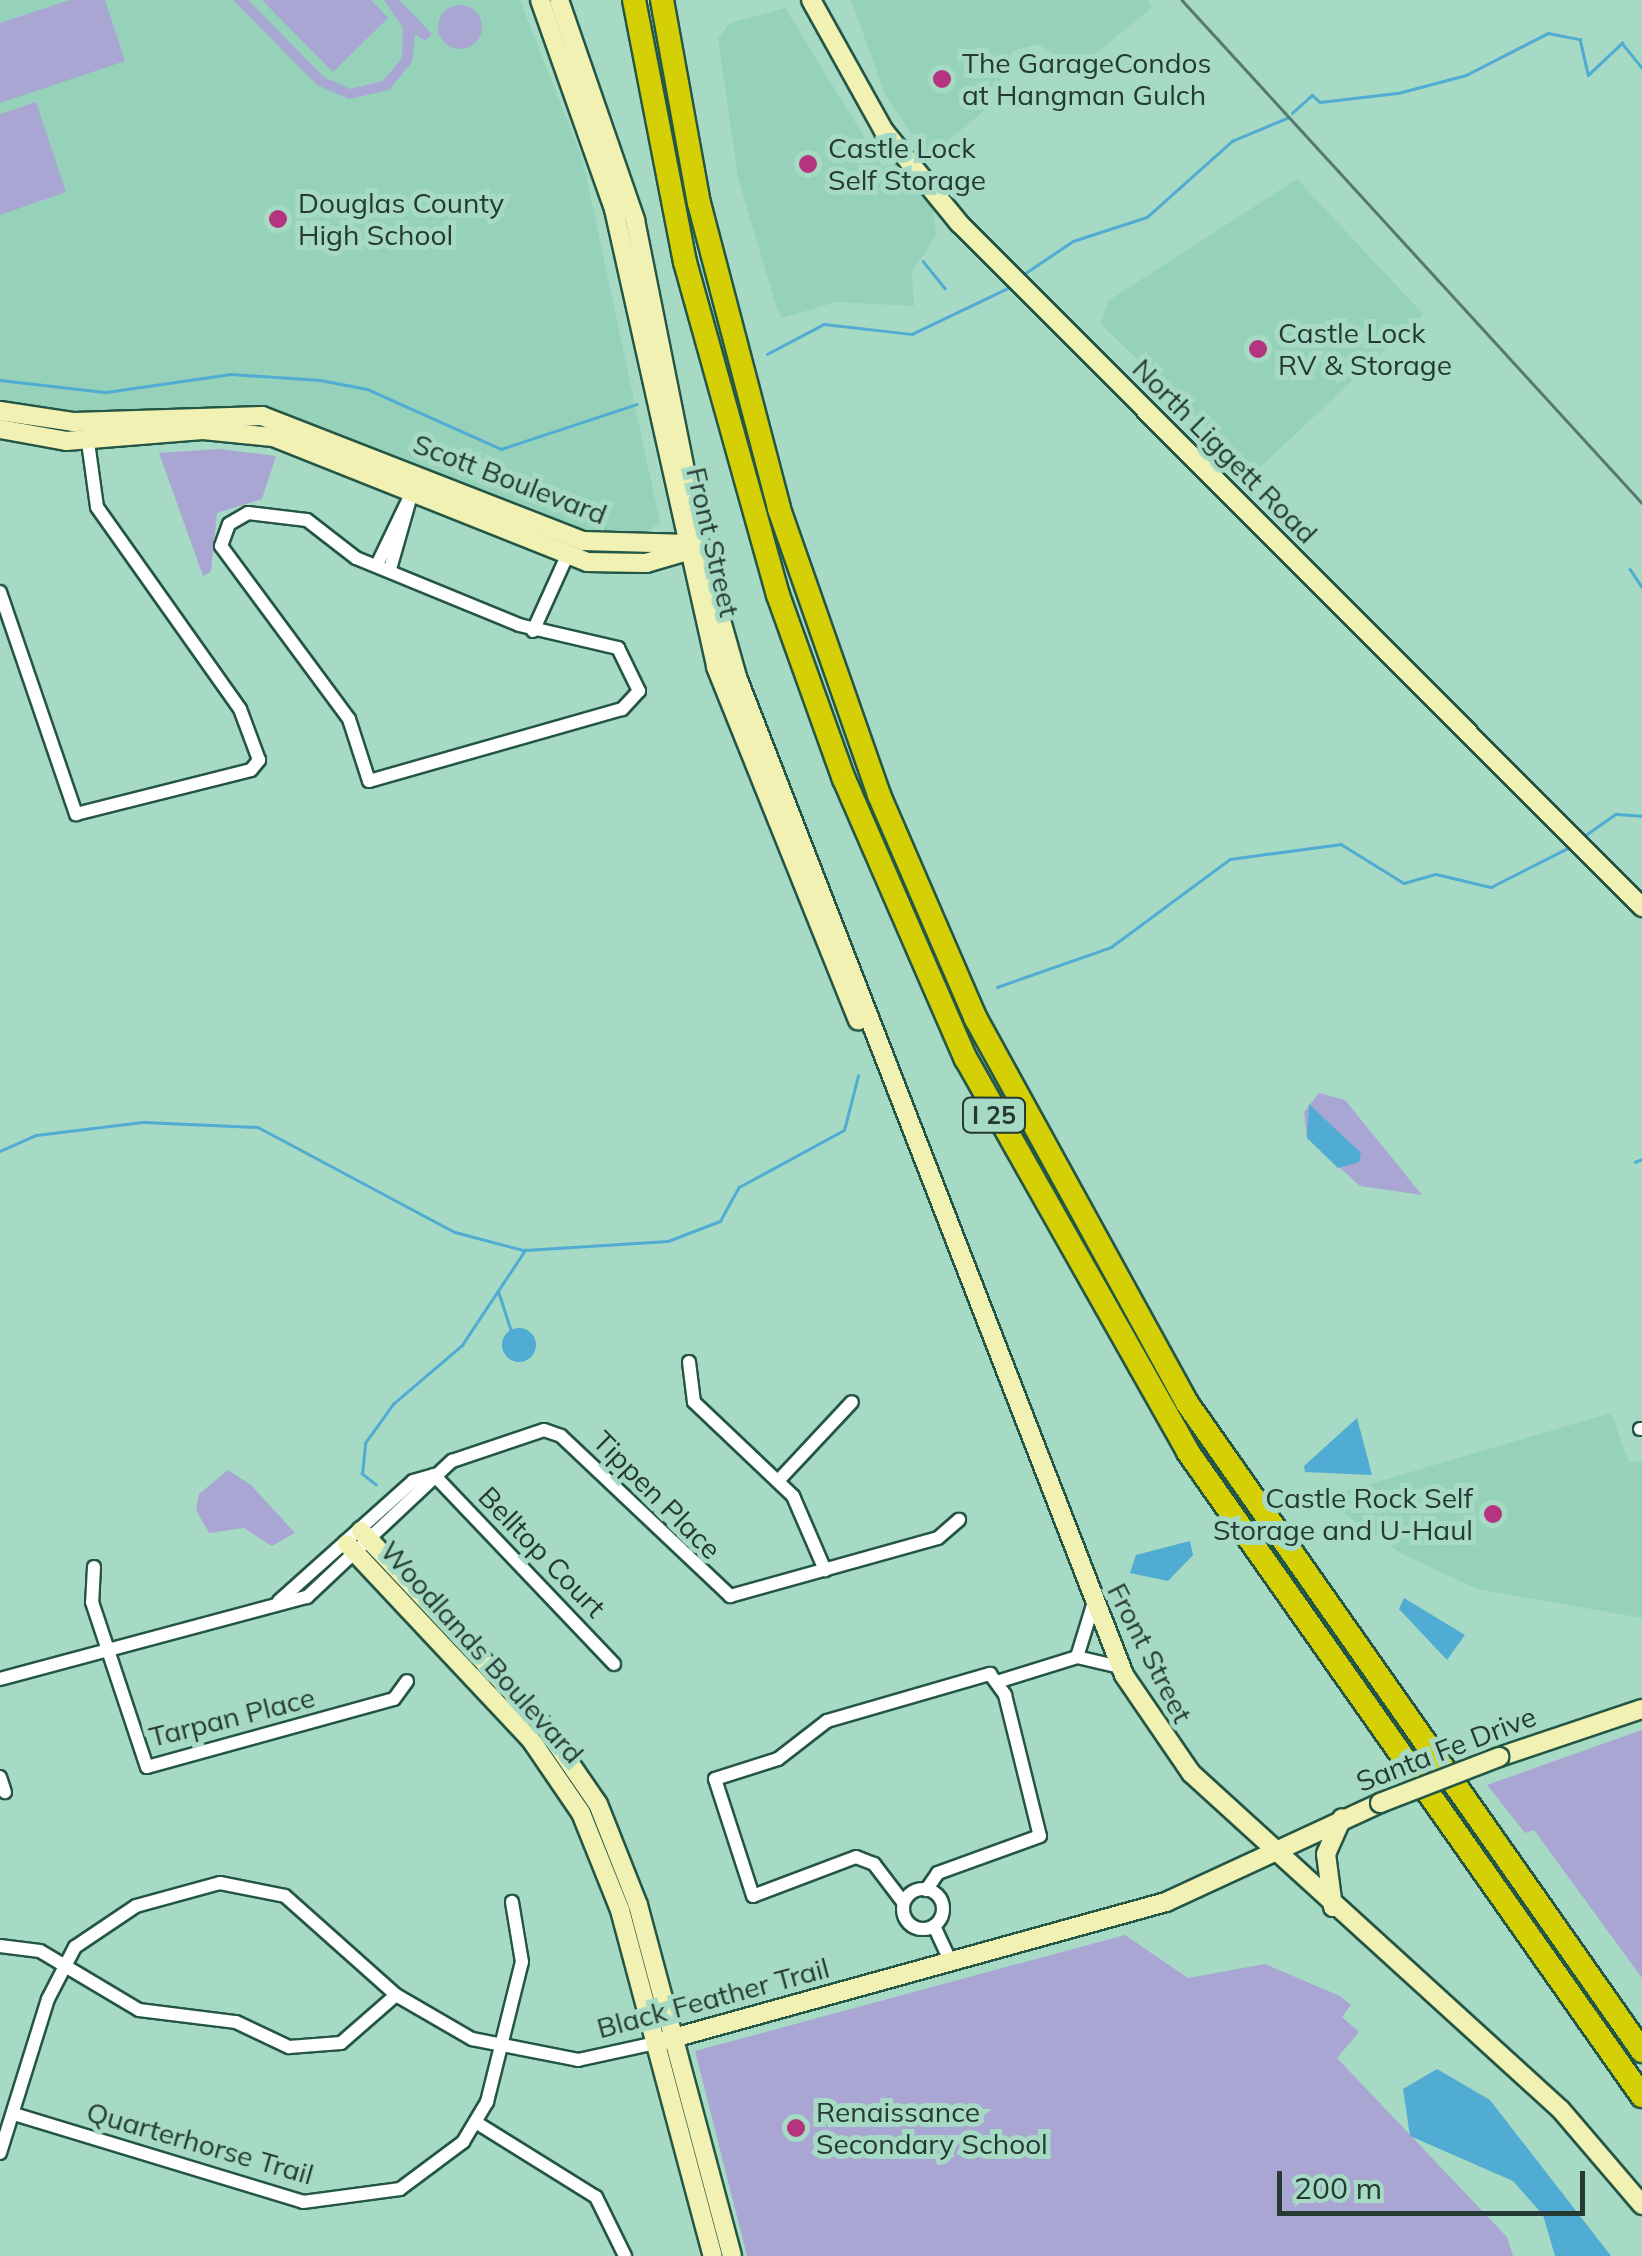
<!DOCTYPE html>
<html>
<head>
<meta charset="utf-8">
<style>
  body { margin:0 }
  #map { position:relative; width:1642px; height:2256px; overflow:hidden; background:#a6dac5; font-family:Mulish,sans-serif }
  div>[style] { position:absolute }
  [style*='--x'] { left:calc(var(--x)*1px); top:calc(var(--y)*1px); width:calc(var(--w)*1px); rotate:calc(var(--a)*1deg) }
  .built>* { inset:0; background:#95d2b9 }
  .green>* { inset:0; background:#a9a6d4 }
  .round { border-radius:50% }
  .water>* { inset:0; background:#50acd2 }
  .stream>* { height:2.5px; margin:-1.25px; padding:0 1.25px; transform-origin:1.25px; border-radius:1.25px; background:#50acd2 }
  .roads { filter:drop-shadow(2px 0 #245645) drop-shadow(-2px 0 #245645) drop-shadow(0 2px #245645) drop-shadow(0 -2px #245645) }
  .street>* { height:12px; margin:-6px; padding:0 6px; transform-origin:6px; border-radius:6px; background:#fff }
  .street>.ring { margin:-6px; padding:0; box-sizing:content-box; background:none; border:12px solid #fff; border-radius:50% }
  .secondary>* { height:18px; margin:-9px; padding:0 9px; transform-origin:9px; border-radius:9px; background:#f2f1b4 }
  .highway>* { height:22px; margin:-11px; padding:0 11px; transform-origin:11px; border-radius:11px; background:#d4d005 }
  .rail>* { height:2.5px; margin:-1.25px; padding:0 1.25px; transform-origin:1.25px; border-radius:1.25px; background:#58796c }
  .bridges { filter:drop-shadow(2px 0 #245645) drop-shadow(-2px 0 #245645) drop-shadow(0 2px #245645) drop-shadow(0 -2px #245645) }
  .secondary-bridge>* { height:18px; margin:-9px; padding:0 9px; transform-origin:9px; border-radius:9px; background:#f2f1b4 }
  .dots>* { width:28px; height:28px; translate:-50% -50%; box-sizing:border-box; border:5px solid #a6dac5; border-radius:50% }
  span { translate:-50% -50%; white-space:nowrap; text-align:center; line-height:1.15; -webkit-text-stroke:10px #a6dac5; paint-order:stroke }
  .shield-label span { padding:2px 8px; background:#a6dac5; border:2px solid; border-radius:8px; -webkit-text-stroke-width:0 }
  .shield-label { font-size:25px; color:#253a32; font-weight:700 }
  .poi-label { font-size:28px; color:#253a32 }
  .left { translate:0 -50%; text-align:left }
  .right { translate:-100% -50%; text-align:right }
  .street-label { font-size:28px; color:#253a32 }
  .scale { position:absolute; left:1277px; top:2171px; width:308px; height:45px; box-sizing:border-box; border:5px solid #253a32; border-top:0; padding-left:12px; font-size:30px; line-height:35px; white-space:nowrap; color:#253a32; -webkit-text-stroke:8px #a6dac5; paint-order:stroke }
</style>
</head>
<body>
<div id="map">
  <div class="built">
    <i style="clip-path:polygon(0 0,520px 0,583px 161px,660px 523px,640px 536px,592px 538px,260px 407px,56px 414px,0 403px)"></i>
    <i style="clip-path:polygon(851px 0,1147px 0,1153px 7px,1075px 70px,1039px 44px,1013px 51px,988px 108px,927px 157px,885px 94px)"></i>
    <i style="clip-path:polygon(785px 8px,882px 166px,901px 163px,933px 203px,936px 236px,912px 272px,914px 306px,837px 302px,781px 318px,776px 306px,738px 178px,718px 38px,730px 23px)"></i>
    <i style="clip-path:polygon(1297px 179px,1423px 314px,1253px 474px,1101px 324px,1108px 301px)"></i>
    <i style="clip-path:polygon(1611px 1413px,1629px 1463px,1642px 1461px,1642px 1618px,1477px 1589px,1402px 1554px,1322px 1498px)"></i>
  </div>
  <div class="green">
    <i style="clip-path:polygon(70px 0,105px 0,125px 61px,0 103px,0 23px)"></i>
    <i style="clip-path:polygon(233px 0,248px 0,324px 77px,350px 89px,383px 81px,402px 58px,403px 28px,384px 0,399px 0,432px 34px,425px 41px,415px 34px,412px 62px,389px 90px,349px 99px,317px 85px)"></i>
    <i style="clip-path:polygon(262px 0,371px 0,388px 18px,333px 72px)"></i>
    <i class="round" style="left:438px;top:5px;width:44px;height:44px"></i>
    <i style="clip-path:polygon(36px 102px,66px 192px,0 215px,0 114px)"></i>
    <i style="clip-path:polygon(218px 449px,276px 456px,262px 499px,217px 513px,211px 572px,203px 576px,159px 453px)"></i>
    <i style="clip-path:polygon(1319px 1093px,1345px 1100px,1422px 1195px,1360px 1186px,1307px 1138px,1304px 1112px)"></i>
    <i style="clip-path:polygon(228px 1470px,251px 1485px,295px 1533px,272px 1546px,244px 1528px,209px 1533px,196px 1510px,199px 1494px)"></i>
    <i style="clip-path:polygon(1642px 1730px,1642px 1978px,1534px 1830px,1525px 1833px,1487px 1785px)"></i>
    <i style="clip-path:polygon(1125px 1935px,1188px 1978px,1265px 1964px,1340px 1996px,1351px 2005px,1342px 2017px,1359px 2032px,1337px 2058px,1507px 2237px,1513px 2256px,747px 2256px,695px 2051px)"></i>
  </div>
  <div class="water">
    <i style="clip-path:polygon(1309px 1104px,1361px 1153px,1359px 1162px,1338px 1168px,1307px 1138px)"></i>
    <i class="round" style="left:502px;top:1328px;width:34px;height:34px"></i>
    <i style="clip-path:polygon(1357px 1418px,1372px 1475px,1305px 1472px,1304px 1466px)"></i>
    <i style="clip-path:polygon(1190px 1541px,1193px 1555px,1168px 1581px,1130px 1573px,1136px 1555px)"></i>
    <i style="clip-path:polygon(1404px 1598px,1465px 1635px,1447px 1660px,1399px 1609px)"></i>
    <i style="clip-path:polygon(1437px 2069px,1490px 2100px,1611px 2256px,1555px 2256px,1543px 2215px,1513px 2181px,1410px 2136px,1403px 2089px)"></i>
  </div>
  <div class="stream">
    <i style="--x:1292;--y:113;--w:27;--a:-42"></i>
    <i style="--x:1312;--y:95;--w:11;--a:41"></i>
    <i style="--x:1320;--y:102;--w:79;--a:-6.6"></i>
    <i style="--x:1398;--y:93;--w:70;--a:-14.8"></i>
    <i style="--x:1466;--y:75;--w:92;--a:-27.1"></i>
    <i style="--x:1548;--y:33;--w:33;--a:11"></i>
    <i style="--x:1580;--y:39;--w:37;--a:77"></i>
    <i style="--x:1588;--y:75;--w:47;--a:-43.3"></i>
    <i style="--x:1622;--y:43;--w:32;--a:51"></i>
    <i style="--x:923;--y:261;--w:35;--a:51"></i>
    <i style="--x:1024;--y:274;--w:59;--a:-34"></i>
    <i style="--x:1073;--y:241;--w:78;--a:-18"></i>
    <i style="--x:1147;--y:217;--w:114;--a:-41.8"></i>
    <i style="--x:1232;--y:141;--w:60;--a:-22.7"></i>
    <i style="--x:767;--y:354;--w:64;--a:-27.8"></i>
    <i style="--x:824;--y:324;--w:89;--a:6.5"></i>
    <i style="--x:912;--y:334;--w:109;--a:-25.6"></i>
    <i style="--x:0;--y:380;--w:107;--a:6.5"></i>
    <i style="--x:106;--y:392;--w:126;--a:-8.2"></i>
    <i style="--x:231;--y:374;--w:89;--a:3.9"></i>
    <i style="--x:320;--y:380;--w:48;--a:10.8"></i>
    <i style="--x:367;--y:389;--w:147;--a:24.1"></i>
    <i style="--x:501;--y:449;--w:143;--a:-18.3"></i>
    <i style="--x:1630;--y:569;--w:22;--a:56"></i>
    <i style="--x:1587;--y:834;--w:35;--a:-35"></i>
    <i style="--x:1616;--y:814;--w:26;--a:4"></i>
    <i style="--x:997;--y:987;--w:121;--a:-19.3"></i>
    <i style="--x:1111;--y:947;--w:148;--a:-36.5"></i>
    <i style="--x:1230;--y:859;--w:112;--a:-7.7"></i>
    <i style="--x:1341;--y:844;--w:74;--a:31.8"></i>
    <i style="--x:1404;--y:883;--w:33;--a:-16"></i>
    <i style="--x:1436;--y:874;--w:57;--a:13.3"></i>
    <i style="--x:1491;--y:887;--w:86;--a:-26.9"></i>
    <i style="--x:0;--y:1151;--w:39;--a:-24"></i>
    <i style="--x:36;--y:1135;--w:109;--a:-6.9"></i>
    <i style="--x:144;--y:1122;--w:114;--a:2.5"></i>
    <i style="--x:258;--y:1127;--w:223;--a:28.1"></i>
    <i style="--x:455;--y:1232;--w:70;--a:14.8"></i>
    <i style="--x:1635;--y:1162;--w:8;--a:-23"></i>
    <i style="--x:499;--y:1293;--w:42;--a:72"></i>
    <i style="--x:376;--y:1485;--w:18;--a:-142"></i>
    <i style="--x:362;--y:1474;--w:31;--a:-84"></i>
    <i style="--x:365;--y:1443;--w:48;--a:-54.3"></i>
    <i style="--x:393;--y:1404;--w:91;--a:-40.5"></i>
    <i style="--x:462;--y:1345;--w:114;--a:-56.4"></i>
    <i style="--x:525;--y:1250;--w:143;--a:-3.6"></i>
    <i style="--x:668;--y:1241;--w:56;--a:-21"></i>
    <i style="--x:720;--y:1221;--w:39;--a:-61"></i>
    <i style="--x:739;--y:1187;--w:119;--a:-28.5"></i>
    <i style="--x:844;--y:1130;--w:56;--a:-75.5"></i>
  </div>
  <div class="roads">
    <div class="street">
      <i style="--x:248;--y:513;--w:59;--a:6.8"></i>
      <i style="--x:307;--y:520;--w:62;--a:37.8"></i>
      <i style="--x:356;--y:558;--w:176;--a:22.3"></i>
      <i style="--x:519;--y:625;--w:102;--a:13.1"></i>
      <i style="--x:618;--y:648;--w:48;--a:64"></i>
      <i style="--x:639;--y:691;--w:25;--a:133"></i>
      <i style="--x:622;--y:709;--w:263;--a:164.1"></i>
      <i style="--x:369;--y:781;--w:65;--a:-107.9"></i>
      <i style="--x:349;--y:719;--w:215;--a:-126.5"></i>
      <i style="--x:221;--y:546;--w:23;--a:-70"></i>
      <i style="--x:229;--y:524;--w:22;--a:-30"></i>
      <i style="--x:377;--y:565;--w:85;--a:-64.3"></i>
      <i style="--x:390;--y:569;--w:73;--a:-74.1"></i>
      <i style="--x:0;--y:592;--w:235;--a:71.1"></i>
      <i style="--x:76;--y:814;--w:180;--a:-14.1"></i>
      <i style="--x:251;--y:770;--w:13;--a:-51"></i>
      <i style="--x:259;--y:760;--w:54;--a:-110.4"></i>
      <i style="--x:240;--y:709;--w:247;--a:-125.3"></i>
      <i style="--x:97;--y:507;--w:73;--a:-97.9"></i>
      <i style="--x:533;--y:631;--w:82;--a:-65.6"></i>
      <i style="--x:689;--y:1362;--w:40;--a:82.9"></i>
      <i style="--x:694;--y:1402;--w:137;--a:43.5"></i>
      <i style="--x:793;--y:1496;--w:81;--a:66.6"></i>
      <i style="--x:1640;--y:1429;--w:2;--a:0"></i>
      <i style="--x:434;--y:1475;--w:261;--a:46.4"></i>
      <i style="--x:778;--y:1481;--w:108;--a:-46.9"></i>
      <i style="--x:94;--y:1567;--w:35;--a:93"></i>
      <i style="--x:92;--y:1602;--w:174;--a:71.6"></i>
      <i style="--x:147;--y:1767;--w:256;--a:-15.4"></i>
      <i style="--x:394;--y:1699;--w:22;--a:-54"></i>
      <i style="--x:279;--y:1601;--w:180;--a:-41.8"></i>
      <i style="--x:413;--y:1481;--w:22;--a:-16"></i>
      <i style="--x:1077;--y:1657;--w:54;--a:-72.9"></i>
      <i style="--x:0;--y:1679;--w:318;--a:-15"></i>
      <i style="--x:307;--y:1597;--w:199;--a:-43.2"></i>
      <i style="--x:452;--y:1461;--w:97;--a:-18.6"></i>
      <i style="--x:544;--y:1430;--w:18;--a:19"></i>
      <i style="--x:561;--y:1436;--w:233;--a:43.4"></i>
      <i style="--x:730;--y:1596;--w:216;--a:-15.6"></i>
      <i style="--x:938;--y:1538;--w:28;--a:-41"></i>
      <i style="--x:1000;--y:1681;--w:81;--a:-17.3"></i>
      <i style="--x:1077;--y:1657;--w:44;--a:13.1"></i>
      <i style="--x:0;--y:1777;--w:16;--a:72"></i>
      <i class="ring" style="left:903px;top:1889px;width:28px;height:28px"></i>
      <i style="--x:903;--y:1902;--w:48;--a:-127.3"></i>
      <i style="--x:874;--y:1864;--w:19;--a:-159"></i>
      <i style="--x:856;--y:1857;--w:110;--a:159.3"></i>
      <i style="--x:753;--y:1896;--w:123;--a:-108"></i>
      <i style="--x:715;--y:1779;--w:66;--a:-17.6"></i>
      <i style="--x:778;--y:1759;--w:62;--a:-37.8"></i>
      <i style="--x:827;--y:1721;--w:170;--a:-16.1"></i>
      <i style="--x:990;--y:1674;--w:26;--a:54"></i>
      <i style="--x:1005;--y:1695;--w:145;--a:76.1"></i>
      <i style="--x:1040;--y:1836;--w:109;--a:160.1"></i>
      <i style="--x:938;--y:1873;--w:21;--a:125"></i>
      <i style="--x:934;--y:1926;--w:40;--a:65"></i>
      <i style="--x:0;--y:1946;--w:40;--a:7.1"></i>
      <i style="--x:40;--y:1951;--w:115;--a:30.8"></i>
      <i style="--x:139;--y:2010;--w:98;--a:7.1"></i>
      <i style="--x:236;--y:2022;--w:59;--a:25.3"></i>
      <i style="--x:289;--y:2047;--w:52;--a:-4.4"></i>
      <i style="--x:341;--y:2043;--w:73;--a:-41.1"></i>
      <i style="--x:14;--y:2114;--w:302;--a:16.9"></i>
      <i style="--x:303;--y:2202;--w:98;--a:-7.6"></i>
      <i style="--x:400;--y:2189;--w:79;--a:-36.7"></i>
      <i style="--x:463;--y:2142;--w:47;--a:-59"></i>
      <i style="--x:487;--y:2102;--w:144;--a:-76"></i>
      <i style="--x:522;--y:1962;--w:61;--a:-99.5"></i>
      <i style="--x:477;--y:2123;--w:140;--a:31.9"></i>
      <i style="--x:596;--y:2197;--w:66;--a:63.8"></i>
      <i style="--x:0;--y:2153;--w:161;--a:-72.7"></i>
      <i style="--x:48;--y:1999;--w:59;--a:-62.6"></i>
      <i style="--x:75;--y:1947;--w:73;--a:-33.9"></i>
      <i style="--x:136;--y:1906;--w:87;--a:-15.3"></i>
      <i style="--x:220;--y:1883;--w:66;--a:11.3"></i>
      <i style="--x:285;--y:1896;--w:149;--a:41.7"></i>
      <i style="--x:396;--y:1995;--w:88;--a:30.1"></i>
      <i style="--x:472;--y:2039;--w:108;--a:11.2"></i>
      <i style="--x:578;--y:2060;--w:80;--a:-12.3"></i>
    </div>
    <div class="secondary">
      <i style="--x:540;--y:0;--w:222;--a:70.5"></i>
      <i style="--x:614;--y:209;--w:469;--a:77.4"></i>
      <i style="--x:716;--y:667;--w:381;--a:68.1"></i>
      <i style="--x:559;--y:0;--w:233;--a:70.9"></i>
      <i style="--x:635;--y:220;--w:332;--a:78.7"></i>
      <i style="--x:700;--y:546;--w:136;--a:74.2"></i>
      <i style="--x:737;--y:677;--w:1070;--a:68.8"></i>
      <i style="--x:1124;--y:1675;--w:119;--a:55.6"></i>
      <i style="--x:1191;--y:1773;--w:500;--a:42.33"></i>
      <i style="--x:1561;--y:2110;--w:125;--a:49.5"></i>
      <i style="--x:811;--y:0;--w:150;--a:60.9"></i>
      <i style="--x:884;--y:131;--w:119;--a:50.8"></i>
      <i style="--x:959;--y:223;--w:967;--a:45.04"></i>
      <i style="--x:0;--y:411;--w:75;--a:8.5"></i>
      <i style="--x:74;--y:422;--w:188;--a:-1.8"></i>
      <i style="--x:262;--y:416;--w:344;--a:21.3"></i>
      <i style="--x:583;--y:541;--w:106;--a:1.6"></i>
      <i style="--x:0;--y:429;--w:67;--a:10.3"></i>
      <i style="--x:66;--y:441;--w:137;--a:-4.6"></i>
      <i style="--x:203;--y:430;--w:70;--a:5.7"></i>
      <i style="--x:273;--y:437;--w:338;--a:21.7"></i>
      <i style="--x:587;--y:562;--w:59;--a:1"></i>
      <i style="--x:646;--y:563;--w:47;--a:-16.1"></i>
      <i style="--x:361;--y:1531;--w:269;--a:46.8"></i>
      <i style="--x:545;--y:1727;--w:93;--a:55.5"></i>
      <i style="--x:598;--y:1804;--w:109;--a:68.4"></i>
      <i style="--x:638;--y:1905;--w:363;--a:75"></i>
      <i style="--x:347;--y:1544;--w:269;--a:46.8"></i>
      <i style="--x:531;--y:1740;--w:88;--a:55.6"></i>
      <i style="--x:581;--y:1813;--w:105;--a:68.1"></i>
      <i style="--x:620;--y:1910;--w:358;--a:75"></i>
      <i style="--x:1499;--y:1757;--w:151;--a:-18.6"></i>
      <i style="--x:1333;--y:1907;--w:53;--a:-97.5"></i>
      <i style="--x:1326;--y:1854;--w:39;--a:-66"></i>
      <i style="--x:666;--y:2040;--w:519;--a:-15.43"></i>
      <i style="--x:1166;--y:1902;--w:236;--a:-24.8"></i>
    </div>
    <div class="highway">
      <i style="--x:634;--y:0;--w:267;--a:79"></i>
      <i style="--x:685;--y:262;--w:346;--a:74.4"></i>
      <i style="--x:778;--y:595;--w:195;--a:70.3"></i>
      <i style="--x:844;--y:779;--w:305;--a:66.5"></i>
      <i style="--x:966;--y:1059;--w:451;--a:60.5"></i>
      <i style="--x:1188;--y:1452;--w:788;--a:54.82"></i>
      <i style="--x:662;--y:0;--w:206;--a:79.7"></i>
      <i style="--x:699;--y:203;--w:316;--a:75.3"></i>
      <i style="--x:779;--y:509;--w:303;--a:70.7"></i>
      <i style="--x:879;--y:795;--w:244;--a:66.6"></i>
      <i style="--x:976;--y:1019;--w:438;--a:61.2"></i>
      <i style="--x:1187;--y:1403;--w:792;--a:54.92"></i>
    </div>
  </div>
  <div class="rail">
    <i style="--x:1182;--y:0;--w:682;--a:47.56"></i>
  </div>
  <div class="bridges">
    <div class="secondary-bridge">
      <i style="--x:1380;--y:1803;--w:128;--a:-21.1"></i>
    </div>
  </div>
  <div class="dots">
    <i style="left:942px;top:79px;background:#b43480"></i>
    <i style="left:808px;top:164px;background:#b43480"></i>
    <i style="left:278px;top:219px;background:#b43480"></i>
    <i style="left:1258px;top:349px;background:#b43480"></i>
    <i style="left:1493px;top:1514px;background:#b43480"></i>
    <i style="left:796px;top:2128px;background:#b43480"></i>
  </div>
  <div class="shield-label">
    <span style="left:994px;top:1115px">I 25</span>
  </div>
  <div class="poi-label">
    <span class="left" style="left:962px;top:79px">The GarageCondos<br>at Hangman Gulch</span>
    <span class="left" style="left:828px;top:164px">Castle Lock<br>Self Storage</span>
    <span class="left" style="left:298px;top:219px">Douglas County<br>High School</span>
    <span class="left" style="left:1278px;top:349px">Castle Lock<br>RV &amp; Storage</span>
    <span class="right" style="left:1473px;top:1514px">Castle Rock Self<br>Storage and U-Haul</span>
    <span class="left" style="left:816px;top:2128px">Renaissance<br>Secondary School</span>
  </div>
  <div class="street-label">
    <span style="left:1225px;top:451px;rotate:45deg">North Liggett Road</span>
    <span style="left:510px;top:479px;rotate:21deg">Scott Boulevard</span>
    <span style="left:713px;top:542px;rotate:77deg">Front Street</span>
    <span style="left:657px;top:1495px;rotate:45deg">Tippen Place</span>
    <span style="left:542px;top:1552px;rotate:46deg">Belltop Court</span>
    <span style="left:482px;top:1652px;rotate:48deg">Woodlands Boulevard</span>
    <span style="left:1150px;top:1653px;rotate:63deg">Front Street</span>
    <span style="left:232px;top:1717px;rotate:-14deg">Tarpan Place</span>
    <span style="left:1446px;top:1749px;rotate:-21deg">Santa Fe Drive</span>
    <span style="left:713px;top:1998px;rotate:-15deg">Black Feather Trail</span>
    <span style="left:200px;top:2143px;rotate:16deg">Quarterhorse Trail</span>
  </div>
  <div class="scale">200 m</div>
</div>
</body>
</html>
